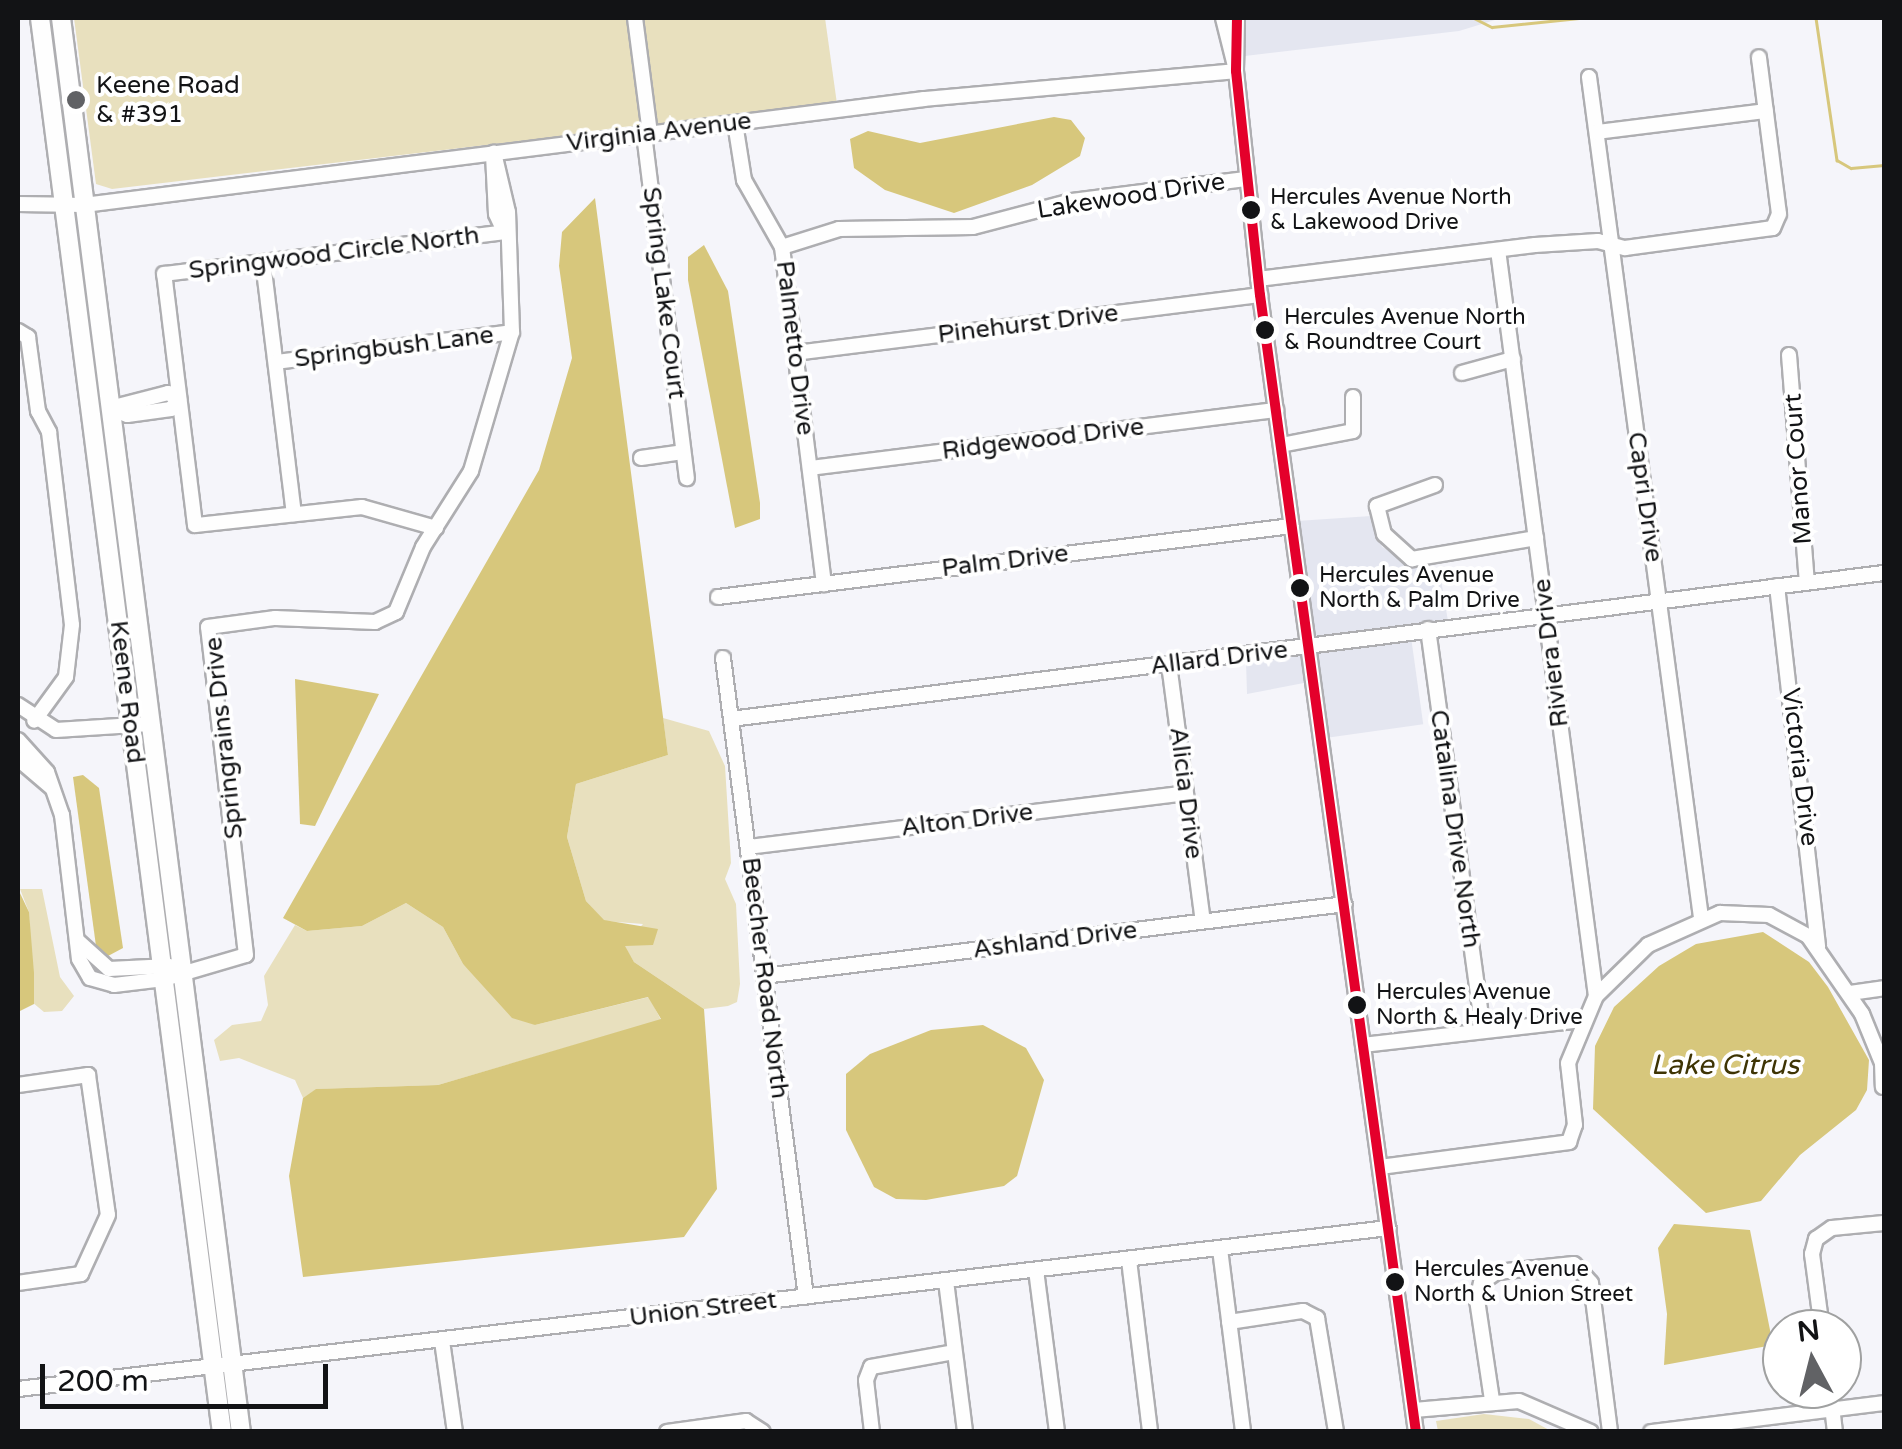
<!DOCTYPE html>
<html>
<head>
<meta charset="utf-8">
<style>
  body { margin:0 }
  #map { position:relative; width:1902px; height:1449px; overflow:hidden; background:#f5f5fa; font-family:"Varela Round",sans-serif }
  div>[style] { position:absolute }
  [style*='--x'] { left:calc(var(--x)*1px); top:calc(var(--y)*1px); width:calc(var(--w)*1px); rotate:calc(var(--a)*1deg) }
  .built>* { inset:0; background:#e4e6f0; transform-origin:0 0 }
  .green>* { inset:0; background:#e8e0be }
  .water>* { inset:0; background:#d7c77c }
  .stream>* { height:2.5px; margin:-1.25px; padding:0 1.25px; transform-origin:1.25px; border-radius:1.25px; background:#d7c77c }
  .roads { filter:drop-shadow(2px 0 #aeaeb1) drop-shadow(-2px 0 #aeaeb1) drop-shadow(0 2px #aeaeb1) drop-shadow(0 -2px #aeaeb1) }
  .minor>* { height:14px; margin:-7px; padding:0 7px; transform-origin:7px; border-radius:7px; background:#fefefe }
  .major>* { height:18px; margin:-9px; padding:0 9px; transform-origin:9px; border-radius:9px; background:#fefefe }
  .bus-1>* { height:10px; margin:-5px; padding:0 5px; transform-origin:5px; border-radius:5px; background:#e4002b }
  .dots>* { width:28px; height:28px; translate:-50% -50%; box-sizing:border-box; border:5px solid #fff; border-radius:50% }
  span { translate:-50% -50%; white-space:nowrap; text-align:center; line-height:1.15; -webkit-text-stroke:8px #fff; paint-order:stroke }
  .bus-label { font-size:22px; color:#121315 }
  .left { translate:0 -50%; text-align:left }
  .poi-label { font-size:25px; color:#121315 }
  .street-label { font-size:25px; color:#121315 }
  .water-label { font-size:28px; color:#3e3404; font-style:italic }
  .frame { position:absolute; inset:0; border:20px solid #121315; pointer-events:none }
  .north { position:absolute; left:1762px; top:1309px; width:100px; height:100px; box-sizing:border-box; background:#fff; border:2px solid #a0a1a1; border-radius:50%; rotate:353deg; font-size:28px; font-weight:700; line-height:40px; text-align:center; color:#121315 }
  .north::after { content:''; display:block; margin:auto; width:35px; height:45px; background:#616265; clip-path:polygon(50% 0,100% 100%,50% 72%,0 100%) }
  .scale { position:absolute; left:40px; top:1364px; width:288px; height:45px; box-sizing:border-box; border:5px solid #121315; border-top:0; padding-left:12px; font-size:30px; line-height:35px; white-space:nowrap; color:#121315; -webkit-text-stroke:8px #fff; paint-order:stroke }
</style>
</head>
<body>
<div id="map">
  <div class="built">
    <i style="clip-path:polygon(1242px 18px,1493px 18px,1495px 20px,1459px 31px,1245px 56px)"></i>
    <i style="clip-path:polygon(1371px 516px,1382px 547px,1440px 574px,1448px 621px,1313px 640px,1297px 521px)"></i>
    <i style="left:1411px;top:637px;width:88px;height:97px;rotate:82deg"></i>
    <i style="clip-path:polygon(1305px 653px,1309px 682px,1247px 694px,1246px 661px)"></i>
  </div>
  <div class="green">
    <i style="clip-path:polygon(74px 18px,825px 18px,837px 104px,112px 189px,96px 184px)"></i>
    <i style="clip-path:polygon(663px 718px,709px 731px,725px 766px,731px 863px,725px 879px,736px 904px,740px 984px,737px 1002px,728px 1006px,704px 1009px,634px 962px,624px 946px,643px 924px,604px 921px,586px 901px,567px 837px,576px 784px,668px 755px)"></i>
    <i style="clip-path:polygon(20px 889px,42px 889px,60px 977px,74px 996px,62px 1011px,44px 1012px,32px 1002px,29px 912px)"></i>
    <i style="clip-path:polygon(406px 903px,443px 927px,463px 964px,535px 1025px,649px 997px,661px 1020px,438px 1085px,317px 1089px,303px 1098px,295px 1080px,239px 1058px,220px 1061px,214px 1040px,232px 1025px,261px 1021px,268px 1005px,264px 976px,295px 925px,307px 931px,362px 926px)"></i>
    <i style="clip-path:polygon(1484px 1414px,1529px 1419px,1551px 1431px,1438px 1431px,1436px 1421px)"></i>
  </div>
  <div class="water">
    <i style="clip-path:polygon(1054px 117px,1071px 120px,1085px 138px,1080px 156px,1032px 185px,954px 213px,885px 190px,854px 168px,850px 139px,868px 131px,920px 143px)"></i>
    <i style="clip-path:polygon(595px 198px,668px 755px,576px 784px,567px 837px,586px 901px,604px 920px,658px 929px,653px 945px,625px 946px,634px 962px,704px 1009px,717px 1189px,684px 1237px,303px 1277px,289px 1176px,303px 1098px,316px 1089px,438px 1085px,661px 1019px,648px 997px,535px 1025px,512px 1018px,463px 964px,443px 927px,406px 903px,362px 926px,307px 931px,283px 918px,539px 470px,572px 358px,559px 266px,562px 232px)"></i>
    <i style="clip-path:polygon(704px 245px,728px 291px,760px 503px,760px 519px,735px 528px,688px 280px,688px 257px)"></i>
    <i style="clip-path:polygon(295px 679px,379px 694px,315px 826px,300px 824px)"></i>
    <i style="clip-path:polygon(83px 775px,99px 788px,123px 948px,108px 956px,96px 946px,73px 777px)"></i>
    <i style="clip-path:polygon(18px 889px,29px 912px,34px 973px,34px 1004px,18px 1012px)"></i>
    <i style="clip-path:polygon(1763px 932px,1809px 962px,1828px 987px,1869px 1060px,1867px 1090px,1856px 1110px,1800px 1155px,1761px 1201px,1706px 1213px,1593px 1109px,1595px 1046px,1614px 1007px,1659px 966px,1696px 944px)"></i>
    <i style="clip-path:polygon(983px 1025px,1026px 1048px,1044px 1080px,1017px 1176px,1004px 1186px,926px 1200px,896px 1199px,874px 1187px,846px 1130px,846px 1074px,870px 1054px,931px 1030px)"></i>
    <i style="clip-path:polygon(1674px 1224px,1750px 1230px,1773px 1345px,1664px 1365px,1667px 1314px,1658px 1248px)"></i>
  </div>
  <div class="stream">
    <i style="--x:1474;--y:18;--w:20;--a:27"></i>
    <i style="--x:1492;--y:27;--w:87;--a:-5.9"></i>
    <i style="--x:1816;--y:18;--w:144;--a:81.6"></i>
    <i style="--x:1837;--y:160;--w:16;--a:30"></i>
    <i style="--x:1851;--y:168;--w:33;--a:-5"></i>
  </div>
  <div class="roads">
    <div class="minor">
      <i style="--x:635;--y:18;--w:117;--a:82.6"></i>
      <i style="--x:1223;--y:18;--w:54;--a:76"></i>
      <i style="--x:1237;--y:18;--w:53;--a:91.1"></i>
      <i style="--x:1236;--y:71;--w:225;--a:83.9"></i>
      <i style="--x:1260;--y:295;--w:1148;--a:82.19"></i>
      <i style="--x:1589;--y:77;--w:848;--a:82.41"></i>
      <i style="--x:735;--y:123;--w:58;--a:81"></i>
      <i style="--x:744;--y:180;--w:77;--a:60.4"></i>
      <i style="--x:782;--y:247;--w:340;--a:82.9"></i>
      <i style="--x:1597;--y:132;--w:170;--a:-7.1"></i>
      <i style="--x:644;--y:134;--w:347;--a:82.9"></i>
      <i style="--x:493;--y:155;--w:59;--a:87.1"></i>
      <i style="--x:496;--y:214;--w:19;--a:65"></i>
      <i style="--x:18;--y:204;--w:66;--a:0.9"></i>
      <i style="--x:84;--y:205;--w:847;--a:-7.19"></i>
      <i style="--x:924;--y:99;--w:313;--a:-5.1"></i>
      <i style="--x:782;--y:247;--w:60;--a:-17.5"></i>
      <i style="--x:839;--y:229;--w:134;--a:-0.9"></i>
      <i style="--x:973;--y:227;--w:102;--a:-14.7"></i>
      <i style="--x:1072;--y:201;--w:175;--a:-7.2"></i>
      <i style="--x:1498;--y:250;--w:752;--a:82.52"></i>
      <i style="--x:263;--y:262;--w:254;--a:83"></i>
      <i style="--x:1258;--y:279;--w:279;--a:-7"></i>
      <i style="--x:1535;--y:245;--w:63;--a:-3.6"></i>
      <i style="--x:1598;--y:241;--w:28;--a:15"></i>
      <i style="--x:1625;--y:248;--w:149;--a:-7.7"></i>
      <i style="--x:1773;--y:228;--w:15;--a:-67"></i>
      <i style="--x:1779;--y:214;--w:158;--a:-97.3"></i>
      <i style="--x:18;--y:331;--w:12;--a:31"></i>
      <i style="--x:28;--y:337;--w:75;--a:82.3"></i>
      <i style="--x:38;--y:411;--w:24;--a:62"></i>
      <i style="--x:49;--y:432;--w:194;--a:83.2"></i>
      <i style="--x:72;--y:625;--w:52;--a:96.6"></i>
      <i style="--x:66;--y:677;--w:54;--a:126"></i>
      <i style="--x:795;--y:353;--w:469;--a:-7.1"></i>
      <i style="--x:1789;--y:355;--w:228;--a:85.5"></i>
      <i style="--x:276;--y:362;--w:238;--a:-7.2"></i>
      <i style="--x:1462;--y:373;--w:53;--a:-15.4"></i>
      <i style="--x:168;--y:393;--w:13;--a:29"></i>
      <i style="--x:179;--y:399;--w:13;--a:129"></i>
      <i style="--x:171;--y:409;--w:44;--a:172.2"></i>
      <i style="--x:127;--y:415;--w:18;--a:-158"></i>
      <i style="--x:110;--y:408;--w:60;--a:-14.5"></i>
      <i style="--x:1281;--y:445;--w:73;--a:-11"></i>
      <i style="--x:1353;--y:431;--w:34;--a:-90"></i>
      <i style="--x:641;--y:458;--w:42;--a:-8.1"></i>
      <i style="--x:810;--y:468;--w:470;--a:-7.1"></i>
      <i style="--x:1435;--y:485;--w:62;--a:160.1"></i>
      <i style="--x:1377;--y:506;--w:29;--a:76"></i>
      <i style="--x:1384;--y:534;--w:38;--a:42"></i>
      <i style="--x:1412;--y:559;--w:126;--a:-9.6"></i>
      <i style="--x:436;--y:528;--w:77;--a:-164.2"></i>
      <i style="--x:362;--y:507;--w:168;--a:173.8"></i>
      <i style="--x:195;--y:525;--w:253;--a:-97"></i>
      <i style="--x:164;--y:274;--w:343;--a:-7"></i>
      <i style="--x:1777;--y:586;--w:363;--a:83.5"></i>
      <i style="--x:718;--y:597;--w:578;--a:-7.05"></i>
      <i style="--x:1428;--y:629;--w:404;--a:82.2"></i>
      <i style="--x:723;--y:658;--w:644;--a:82.6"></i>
      <i style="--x:1169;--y:664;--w:259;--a:82.5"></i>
      <i style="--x:18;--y:705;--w:45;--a:33.3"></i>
      <i style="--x:56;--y:730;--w:94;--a:-3.7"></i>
      <i style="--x:731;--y:719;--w:1162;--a:-7.22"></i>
      <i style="--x:18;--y:740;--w:43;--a:47.8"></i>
      <i style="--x:47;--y:772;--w:46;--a:70.8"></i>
      <i style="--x:62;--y:815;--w:145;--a:83.3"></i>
      <i style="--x:79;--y:959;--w:22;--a:60"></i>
      <i style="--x:90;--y:978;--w:25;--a:16"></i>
      <i style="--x:114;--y:985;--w:50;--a:-6.8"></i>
      <i style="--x:164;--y:979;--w:85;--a:-16.3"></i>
      <i style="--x:246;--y:955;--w:330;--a:-96.6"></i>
      <i style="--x:208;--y:627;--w:68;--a:-7.7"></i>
      <i style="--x:275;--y:618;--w:100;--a:2.3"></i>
      <i style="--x:375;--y:622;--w:23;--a:-25"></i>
      <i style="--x:396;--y:612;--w:70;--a:-67.4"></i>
      <i style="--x:423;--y:547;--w:90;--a:-57.7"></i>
      <i style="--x:471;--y:471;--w:145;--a:-73.6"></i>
      <i style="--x:512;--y:332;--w:120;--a:-91.9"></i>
      <i style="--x:508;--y:212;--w:61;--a:-103.3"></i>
      <i style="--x:18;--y:759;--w:43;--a:40.3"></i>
      <i style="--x:748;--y:847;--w:441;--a:-7"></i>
      <i style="--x:79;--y:942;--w:40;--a:42"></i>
      <i style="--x:109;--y:969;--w:61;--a:-2.8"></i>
      <i style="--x:764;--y:976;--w:585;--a:-7.06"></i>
      <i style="--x:1850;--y:993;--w:34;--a:-8"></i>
      <i style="--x:1363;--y:1045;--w:220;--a:-6.5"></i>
      <i style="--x:18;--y:1085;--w:71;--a:-8.1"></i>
      <i style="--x:88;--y:1075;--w:141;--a:81.9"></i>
      <i style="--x:108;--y:1215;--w:65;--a:114.6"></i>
      <i style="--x:81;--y:1274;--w:64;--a:171.9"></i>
      <i style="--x:1380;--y:1167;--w:191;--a:-7.5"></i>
      <i style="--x:1569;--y:1142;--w:18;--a:-71"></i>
      <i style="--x:1575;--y:1125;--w:62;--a:-96.4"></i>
      <i style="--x:1568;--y:1063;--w:73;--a:-67.3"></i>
      <i style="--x:1596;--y:996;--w:73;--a:-44.4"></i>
      <i style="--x:1648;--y:945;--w:79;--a:-24"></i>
      <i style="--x:1720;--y:913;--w:49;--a:2.3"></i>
      <i style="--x:1769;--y:915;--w:44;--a:28.3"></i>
      <i style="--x:1808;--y:936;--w:95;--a:55.3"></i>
      <i style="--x:1862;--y:1014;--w:53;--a:67.8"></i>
      <i style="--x:1882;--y:1063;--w:24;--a:88"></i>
      <i style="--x:1220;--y:1249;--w:184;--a:82.8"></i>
      <i style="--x:1129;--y:1260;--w:173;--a:83"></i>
      <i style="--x:1036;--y:1270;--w:163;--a:82.6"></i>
      <i style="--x:946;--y:1281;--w:152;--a:82.8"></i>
      <i style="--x:1229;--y:1322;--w:75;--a:-8.5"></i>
      <i style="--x:1303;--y:1311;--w:16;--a:27"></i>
      <i style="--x:1317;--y:1318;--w:116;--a:80.5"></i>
      <i style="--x:1822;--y:1329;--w:76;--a:-97.6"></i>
      <i style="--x:1812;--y:1254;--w:16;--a:-75"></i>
      <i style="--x:1816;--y:1239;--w:19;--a:-35"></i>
      <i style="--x:1832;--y:1228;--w:52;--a:-5.5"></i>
      <i style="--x:442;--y:1341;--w:92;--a:81.9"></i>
      <i style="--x:18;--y:1389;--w:1380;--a:-6.7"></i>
      <i style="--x:1830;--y:1389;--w:43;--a:83.4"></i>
      <i style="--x:1492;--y:1400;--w:101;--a:-98.5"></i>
      <i style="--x:1477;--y:1300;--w:17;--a:-77"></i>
      <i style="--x:1481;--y:1283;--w:19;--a:-35"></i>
      <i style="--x:1497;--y:1272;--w:77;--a:-5.9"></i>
      <i style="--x:1574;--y:1264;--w:25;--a:48"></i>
      <i style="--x:1591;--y:1283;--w:150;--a:82.7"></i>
      <i style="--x:1414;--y:1410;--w:105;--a:-4.9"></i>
      <i style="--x:1519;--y:1401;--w:78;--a:23.3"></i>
      <i style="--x:667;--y:1432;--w:80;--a:-7.9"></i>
      <i style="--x:746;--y:1421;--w:20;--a:33"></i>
      <i style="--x:872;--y:1432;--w:52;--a:-96.6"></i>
      <i style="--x:866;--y:1380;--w:14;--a:-69"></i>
      <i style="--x:871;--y:1367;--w:84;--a:-10.2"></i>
      <i style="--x:1651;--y:1432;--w:235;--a:-7.1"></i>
    </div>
    <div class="major">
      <i style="--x:40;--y:18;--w:1426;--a:82.67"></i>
      <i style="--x:61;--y:18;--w:1425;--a:82.75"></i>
    </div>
  </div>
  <div class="bus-1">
    <i style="--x:1237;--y:18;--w:53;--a:91.1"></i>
    <i style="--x:1236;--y:71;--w:225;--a:83.9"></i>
    <i style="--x:1260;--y:295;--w:1148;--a:82.19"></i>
  </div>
  <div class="dots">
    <i style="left:76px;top:100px;background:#616265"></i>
    <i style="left:1251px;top:210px;background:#121315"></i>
    <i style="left:1265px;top:330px;background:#121315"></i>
    <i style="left:1300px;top:588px;background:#121315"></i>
    <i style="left:1357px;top:1005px;background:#121315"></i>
    <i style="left:1395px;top:1282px;background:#121315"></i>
  </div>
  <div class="bus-label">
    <span class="left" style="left:1270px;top:210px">Hercules Avenue North<br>&amp; Lakewood Drive</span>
    <span class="left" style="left:1284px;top:330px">Hercules Avenue North<br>&amp; Roundtree Court</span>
    <span class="left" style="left:1319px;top:588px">Hercules Avenue<br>North &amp; Palm Drive</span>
    <span class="left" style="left:1376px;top:1005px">Hercules Avenue<br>North &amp; Healy Drive</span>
    <span class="left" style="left:1414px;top:1282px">Hercules Avenue<br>North &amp; Union Street</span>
  </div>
  <div class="poi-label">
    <span class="left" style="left:96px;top:100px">Keene Road<br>&amp; #391</span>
  </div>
  <div class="street-label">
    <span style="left:659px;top:132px;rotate:-7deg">Virginia Avenue</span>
    <span style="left:1131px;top:196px;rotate:-9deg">Lakewood Drive</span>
    <span style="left:334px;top:253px;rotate:-7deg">Springwood Circle North</span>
    <span style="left:664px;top:293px;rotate:83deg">Spring Lake Court</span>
    <span style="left:1028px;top:324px;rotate:-7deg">Pinehurst Drive</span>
    <span style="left:394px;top:347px;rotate:-7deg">Springbush Lane</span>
    <span style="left:795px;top:348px;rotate:83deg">Palmetto Drive</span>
    <span style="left:1043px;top:439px;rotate:-7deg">Ridgewood Drive</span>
    <span style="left:1798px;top:469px;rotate:-94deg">Manor Court</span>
    <span style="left:1645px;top:497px;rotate:82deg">Capri Drive</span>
    <span style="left:1005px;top:561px;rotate:-7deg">Palm Drive</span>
    <span style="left:1551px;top:653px;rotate:-97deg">Riviera Drive</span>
    <span style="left:1219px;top:658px;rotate:-7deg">Allard Drive</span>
    <span style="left:127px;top:692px;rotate:83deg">Keene Road</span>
    <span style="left:224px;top:738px;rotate:-96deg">Springrains Drive</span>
    <span style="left:1800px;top:767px;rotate:83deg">Victoria Drive</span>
    <span style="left:1186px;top:793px;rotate:83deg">Alicia Drive</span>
    <span style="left:967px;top:820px;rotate:-7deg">Alton Drive</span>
    <span style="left:1455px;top:829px;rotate:82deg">Catalina Drive North</span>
    <span style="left:1055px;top:940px;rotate:-7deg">Ashland Drive</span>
    <span style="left:765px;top:978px;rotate:83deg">Beecher Road North</span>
    <span style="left:703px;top:1309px;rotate:-7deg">Union Street</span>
  </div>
  <div class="water-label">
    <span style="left:1725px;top:1065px">Lake Citrus</span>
  </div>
  <div class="frame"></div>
  <div class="north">N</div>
  <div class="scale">200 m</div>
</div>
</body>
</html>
